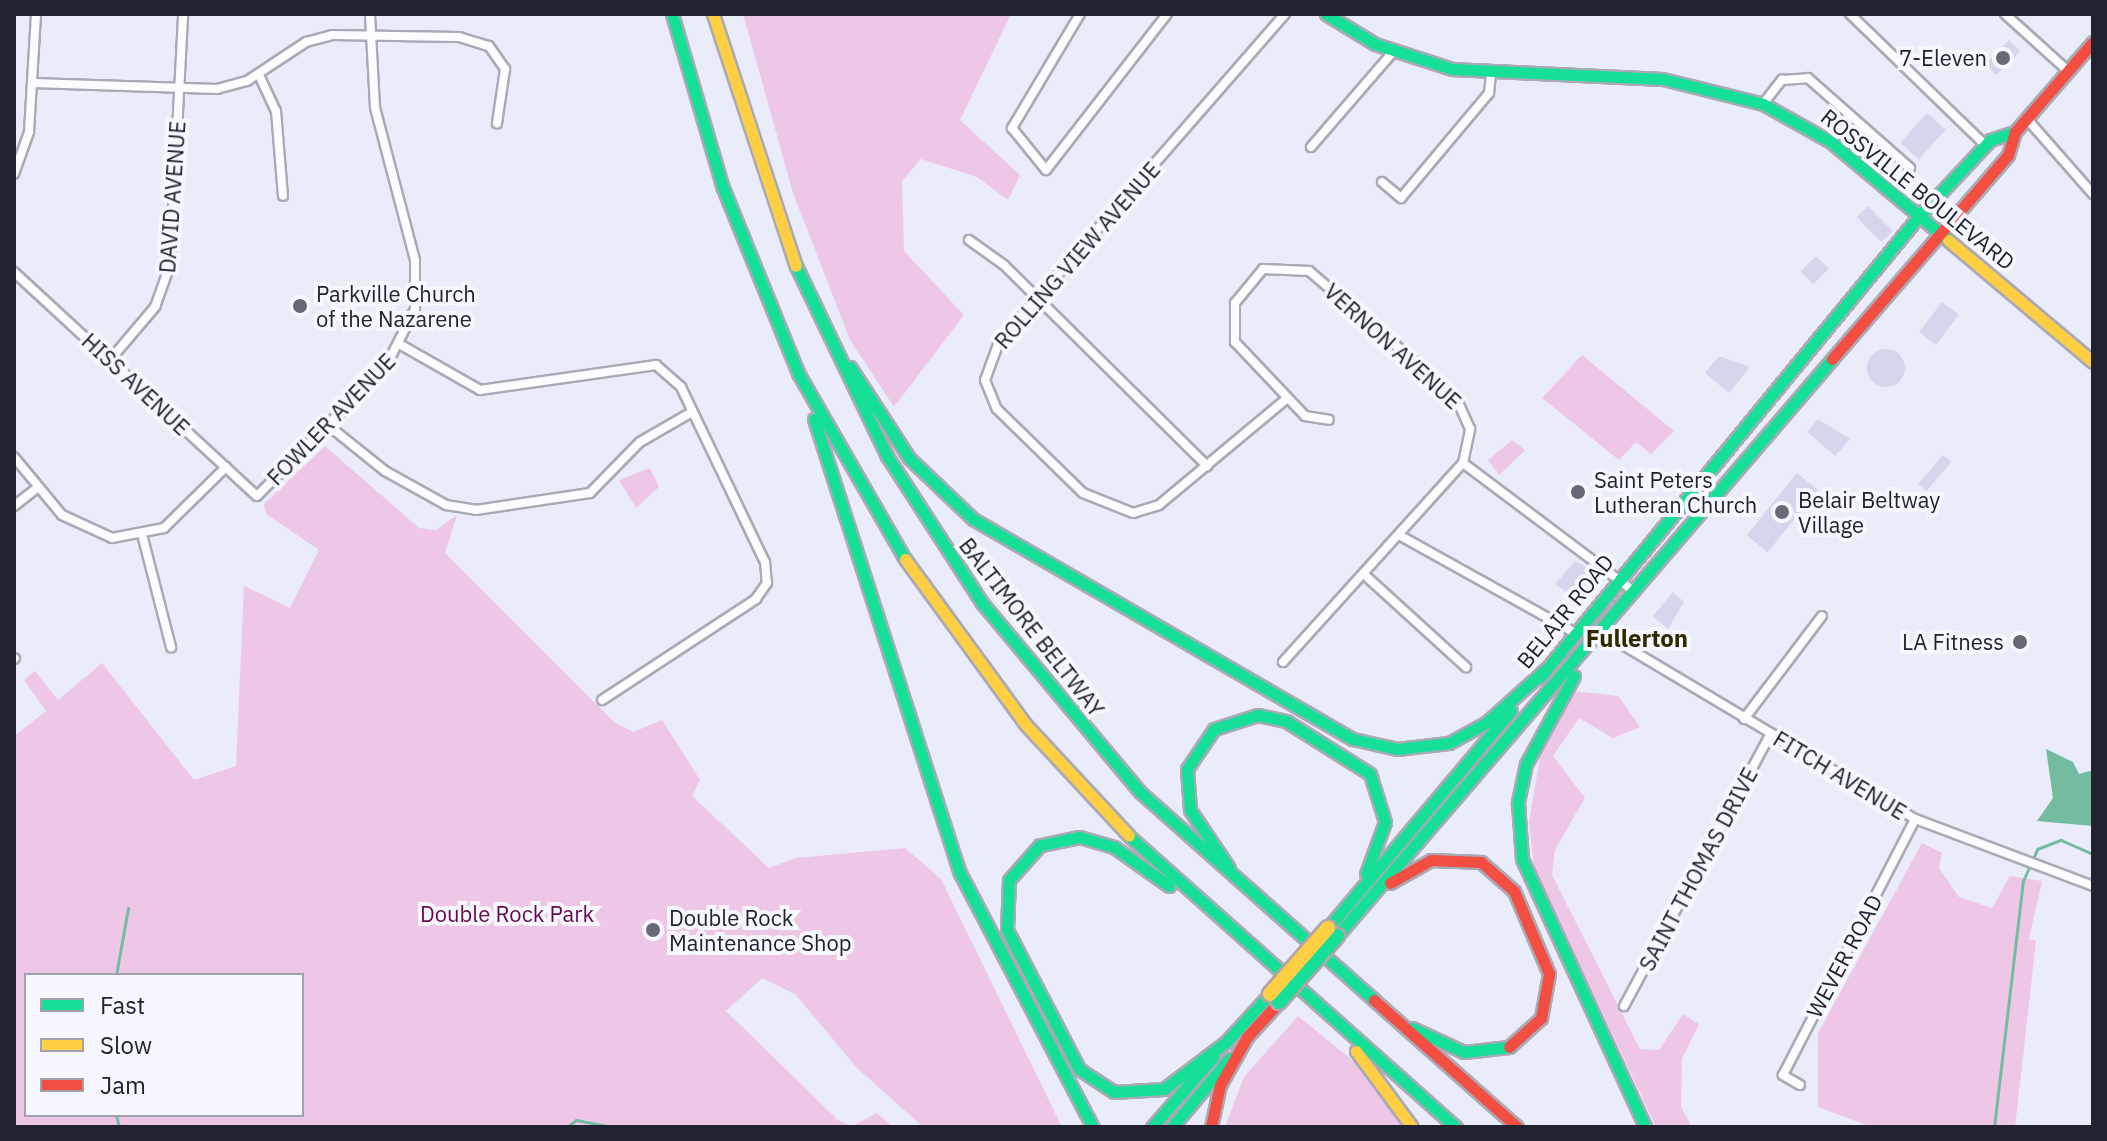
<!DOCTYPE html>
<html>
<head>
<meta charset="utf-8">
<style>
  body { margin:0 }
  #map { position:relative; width:2107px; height:1141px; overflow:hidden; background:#ebecf9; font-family:"IBM Plex Sans",sans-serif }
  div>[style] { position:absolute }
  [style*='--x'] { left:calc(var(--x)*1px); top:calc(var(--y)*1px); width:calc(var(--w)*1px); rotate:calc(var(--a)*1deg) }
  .green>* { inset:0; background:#efc7e6 }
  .water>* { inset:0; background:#73bca0 }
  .stream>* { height:3px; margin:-1.5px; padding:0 1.5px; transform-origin:1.5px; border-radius:1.5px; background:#73bca0 }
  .building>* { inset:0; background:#d5d6eb; transform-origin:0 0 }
  .round { border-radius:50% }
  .roads { filter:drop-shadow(2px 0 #aaaab6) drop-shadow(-2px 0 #aaaab6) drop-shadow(0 2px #aaaab6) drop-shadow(0 -2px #aaaab6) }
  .street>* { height:8px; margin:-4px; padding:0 4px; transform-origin:4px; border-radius:4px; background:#fcfcfe }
  .fast>* { height:11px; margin:-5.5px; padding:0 5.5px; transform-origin:5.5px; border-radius:5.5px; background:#16e098 }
  .slow>* { height:11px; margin:-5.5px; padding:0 5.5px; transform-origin:5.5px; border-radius:5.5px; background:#ffcf43 }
  .jam>* { height:11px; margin:-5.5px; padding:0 5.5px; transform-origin:5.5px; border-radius:5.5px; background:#f24e42 }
  .bridges { filter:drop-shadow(2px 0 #b2a5a7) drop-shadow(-2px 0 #b2a5a7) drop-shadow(0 2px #b2a5a7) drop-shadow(0 -2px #b2a5a7) }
  .fast-bridge>* { height:14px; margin:-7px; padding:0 7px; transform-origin:7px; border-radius:7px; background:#16e098 }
  .slow-bridge>* { height:14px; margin:-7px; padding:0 7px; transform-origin:7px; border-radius:7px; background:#ffcf43 }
  .dots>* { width:22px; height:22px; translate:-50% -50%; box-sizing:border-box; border:4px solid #f5f6fe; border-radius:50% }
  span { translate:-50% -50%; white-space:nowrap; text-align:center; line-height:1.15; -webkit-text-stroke:8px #f5f6fe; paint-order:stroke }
  .poi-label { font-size:22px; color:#212230 }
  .right { translate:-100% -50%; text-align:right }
  .left { translate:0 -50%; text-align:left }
  .street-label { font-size:22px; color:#212230 }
  .park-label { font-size:22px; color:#65084e }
  .neighbourhood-label { font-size:24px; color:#2f2a00; font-weight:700 }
  .frame { position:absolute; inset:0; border:16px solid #212230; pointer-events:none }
  .legend { position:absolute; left:24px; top:973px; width:280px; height:144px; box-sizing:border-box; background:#f5f6fe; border:2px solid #a0a1ac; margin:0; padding:10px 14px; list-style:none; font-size:24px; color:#212230 }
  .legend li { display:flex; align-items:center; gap:16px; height:40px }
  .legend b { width:40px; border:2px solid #a0a1ac }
</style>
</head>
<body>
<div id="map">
  <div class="green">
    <i style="clip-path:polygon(743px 14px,1011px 14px,960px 120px,1020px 175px,1008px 200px,977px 177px,921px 159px,902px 181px,904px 251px,964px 315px,894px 407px,850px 340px,793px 193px)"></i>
    <i style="clip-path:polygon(1582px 355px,1674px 431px,1651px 454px,1636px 442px,1619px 460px,1542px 398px)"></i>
    <i style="clip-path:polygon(1512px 440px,1525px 450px,1499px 475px,1488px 460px)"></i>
    <i style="clip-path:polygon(evenodd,325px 446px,419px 528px,436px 530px,457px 515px,445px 553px,614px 722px,633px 732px,662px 720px,700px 780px,692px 796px,769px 868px,796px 858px,905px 848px,941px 879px,1062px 1127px,923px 1127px,856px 1067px,795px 994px,762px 978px,726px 1011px,838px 1120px,852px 1126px,877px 1113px,893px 1127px,14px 1127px,14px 736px,46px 711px,24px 680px,35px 671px,58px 700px,102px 663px,194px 780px,236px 766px,244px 586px,290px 608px,319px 550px,266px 514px,264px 504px,325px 446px,26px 975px,302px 975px,302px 1115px,26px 1115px,26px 975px)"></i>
    <i style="clip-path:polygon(650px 468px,659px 487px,636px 508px,619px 480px)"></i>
    <i style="clip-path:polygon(1574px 691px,1618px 696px,1640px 727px,1613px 738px,1579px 718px,1553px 756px,1585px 798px,1555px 850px,1552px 875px,1640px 1049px,1659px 1050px,1683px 1014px,1699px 1024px,1682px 1059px,1681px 1107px,1692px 1127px,1656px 1127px,1534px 867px,1529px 822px,1542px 745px)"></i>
    <i style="clip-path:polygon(1922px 843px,1942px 853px,1939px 868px,1959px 897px,1992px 908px,2010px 876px,2042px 881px,2029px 939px,2036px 941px,2015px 1127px,1872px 1127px,1818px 1107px,1818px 1033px)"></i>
    <i style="clip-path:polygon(1298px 1016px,1357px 1064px,1402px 1127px,1225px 1127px,1244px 1077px)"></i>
  </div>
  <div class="water">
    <i style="clip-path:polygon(2046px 749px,2073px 762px,2079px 774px,2093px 770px,2093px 826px,2037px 821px,2053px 798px)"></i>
  </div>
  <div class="stream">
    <i style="--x:116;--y:975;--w:68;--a:-79.8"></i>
    <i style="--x:116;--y:1115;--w:12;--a:76"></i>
    <i style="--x:567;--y:1127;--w:11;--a:-38"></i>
    <i style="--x:576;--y:1120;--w:38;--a:11"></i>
    <i style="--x:1994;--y:1127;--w:248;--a:-83.3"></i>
    <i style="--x:2023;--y:881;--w:35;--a:-66"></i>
    <i style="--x:2037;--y:849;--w:26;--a:-21"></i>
    <i style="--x:2061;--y:840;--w:35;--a:24"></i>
  </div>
  <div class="building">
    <i style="left:2009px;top:40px;width:16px;height:34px;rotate:45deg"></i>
    <i style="left:1927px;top:113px;width:25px;height:40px;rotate:42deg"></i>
    <i style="left:1868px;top:206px;width:35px;height:16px;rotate:45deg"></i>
    <i style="left:1816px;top:256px;width:18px;height:22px;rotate:45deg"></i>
    <i style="left:1942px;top:302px;width:21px;height:38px;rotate:37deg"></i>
    <i class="round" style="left:1867px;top:349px;width:38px;height:38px"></i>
    <i style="clip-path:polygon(1719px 356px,1750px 367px,1729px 393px,1705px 373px)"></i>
    <i style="clip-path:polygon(1818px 419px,1850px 439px,1835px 456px,1807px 432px)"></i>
    <i style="left:1943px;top:455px;width:11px;height:38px;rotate:41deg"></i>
    <i style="left:1797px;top:473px;width:27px;height:80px;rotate:39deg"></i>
    <i style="clip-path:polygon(1575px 561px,1600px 574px,1578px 593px,1580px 602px,1555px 584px)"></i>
    <i style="clip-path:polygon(1673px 592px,1684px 602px,1668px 629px,1653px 616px)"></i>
  </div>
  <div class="roads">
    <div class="street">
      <i style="--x:1080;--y:14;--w:133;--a:120.8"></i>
      <i style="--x:1012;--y:128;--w:54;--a:51"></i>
      <i style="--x:1046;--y:170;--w:197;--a:-52.2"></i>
      <i style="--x:1285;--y:14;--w:435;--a:131.1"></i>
      <i style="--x:999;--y:342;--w:40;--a:110.2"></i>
      <i style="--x:985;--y:380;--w:31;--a:68"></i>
      <i style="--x:997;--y:409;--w:120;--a:44.3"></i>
      <i style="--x:1083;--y:493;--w:54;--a:21.8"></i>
      <i style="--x:1133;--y:513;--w:27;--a:-17"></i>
      <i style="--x:1159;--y:505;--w:165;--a:-39.8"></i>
      <i style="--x:1850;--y:14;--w:188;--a:44.1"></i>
      <i style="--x:2005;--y:14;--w:85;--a:42.1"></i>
      <i style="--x:259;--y:75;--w:40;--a:65"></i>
      <i style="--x:276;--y:111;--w:85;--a:85.3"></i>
      <i style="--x:33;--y:83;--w:184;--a:1.9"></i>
      <i style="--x:217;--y:89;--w:31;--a:-15"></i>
      <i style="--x:247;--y:81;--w:71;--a:-33.5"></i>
      <i style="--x:306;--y:42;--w:27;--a:-15"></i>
      <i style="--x:332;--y:35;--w:127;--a:0.9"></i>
      <i style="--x:459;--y:37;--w:31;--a:17"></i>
      <i style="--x:489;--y:46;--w:28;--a:55"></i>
      <i style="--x:505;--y:69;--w:55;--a:98.4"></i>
      <i style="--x:1763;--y:104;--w:31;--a:-52"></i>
      <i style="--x:1782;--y:80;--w:26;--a:-4"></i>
      <i style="--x:1808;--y:78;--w:136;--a:41.4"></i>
      <i style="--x:2027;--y:119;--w:100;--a:48.7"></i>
      <i style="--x:1311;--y:147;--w:127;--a:-49.2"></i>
      <i style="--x:14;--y:174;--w:45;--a:-70.3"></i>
      <i style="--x:29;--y:132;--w:118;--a:-86.6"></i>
      <i style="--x:1382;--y:182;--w:25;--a:40"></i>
      <i style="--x:1401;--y:198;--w:137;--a:-50"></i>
      <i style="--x:1489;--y:93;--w:19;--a:-84"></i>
      <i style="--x:969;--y:240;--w:43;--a:35.5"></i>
      <i style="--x:1004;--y:265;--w:286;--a:44.7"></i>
      <i style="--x:14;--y:272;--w:330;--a:42.7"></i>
      <i style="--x:257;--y:496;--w:183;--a:-45.2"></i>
      <i style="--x:386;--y:366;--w:64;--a:-63"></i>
      <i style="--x:415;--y:309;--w:49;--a:-90"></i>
      <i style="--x:415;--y:260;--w:158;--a:-104.7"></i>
      <i style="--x:375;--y:107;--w:93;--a:-93.1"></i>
      <i style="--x:401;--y:345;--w:91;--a:29.7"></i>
      <i style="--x:480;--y:390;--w:178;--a:-8.1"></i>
      <i style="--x:656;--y:365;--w:33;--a:41"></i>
      <i style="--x:681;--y:387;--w:194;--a:64.4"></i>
      <i style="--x:765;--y:562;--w:21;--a:85"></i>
      <i style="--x:767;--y:583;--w:19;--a:125"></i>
      <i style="--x:756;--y:599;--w:184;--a:146.7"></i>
      <i style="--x:110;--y:360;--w:70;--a:-49.7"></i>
      <i style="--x:155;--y:307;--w:45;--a:-70.3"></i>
      <i style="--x:170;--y:265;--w:251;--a:-87"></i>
      <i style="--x:329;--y:426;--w:72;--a:38.8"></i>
      <i style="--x:385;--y:471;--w:70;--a:29.1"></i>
      <i style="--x:446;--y:505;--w:30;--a:9"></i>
      <i style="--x:476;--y:510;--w:115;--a:-8.5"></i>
      <i style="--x:590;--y:493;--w:71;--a:-45.6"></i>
      <i style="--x:640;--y:442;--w:60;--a:-30"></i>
      <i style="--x:14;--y:457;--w:75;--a:50.4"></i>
      <i style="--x:62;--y:515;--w:55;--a:24.7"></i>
      <i style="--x:112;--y:538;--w:53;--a:-10.9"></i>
      <i style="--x:164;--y:528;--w:87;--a:-44.5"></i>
      <i style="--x:1463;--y:463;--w:215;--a:36.9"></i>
      <i style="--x:14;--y:506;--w:31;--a:-38"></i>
      <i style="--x:1399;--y:535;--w:201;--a:29.1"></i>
      <i style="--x:143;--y:538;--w:113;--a:75.6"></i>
      <i style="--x:1367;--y:577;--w:134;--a:42.3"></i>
      <i style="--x:1608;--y:626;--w:19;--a:58"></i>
      <i style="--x:1618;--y:642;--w:346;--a:30.8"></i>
      <i style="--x:1915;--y:819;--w:190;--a:20.6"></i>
      <i style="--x:14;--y:659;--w:1;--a:-45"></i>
      <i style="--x:1283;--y:662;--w:268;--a:-47.9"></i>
      <i style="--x:1463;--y:463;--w:35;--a:-78"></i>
      <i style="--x:1470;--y:429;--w:36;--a:-114"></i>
      <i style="--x:1455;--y:396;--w:192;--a:-139.4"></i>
      <i style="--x:1309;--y:271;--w:46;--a:-177.5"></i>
      <i style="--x:1263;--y:269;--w:44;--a:129.5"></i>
      <i style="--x:1235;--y:303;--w:39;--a:90"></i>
      <i style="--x:1235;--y:342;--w:102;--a:46.6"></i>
      <i style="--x:1305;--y:416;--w:24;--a:9"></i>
      <i style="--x:1744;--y:719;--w:129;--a:-52.9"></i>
      <i style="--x:1624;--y:1006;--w:310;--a:-61.7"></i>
      <i style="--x:1800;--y:1085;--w:20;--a:-150"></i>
      <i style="--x:1783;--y:1075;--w:288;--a:-62.7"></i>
    </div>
    <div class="fast">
      <i style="--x:672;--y:14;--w:181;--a:73.7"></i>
      <i style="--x:723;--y:188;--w:200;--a:67.9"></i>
      <i style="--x:798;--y:373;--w:215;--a:60.1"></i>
      <i style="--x:1326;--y:14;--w:57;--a:31.5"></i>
      <i style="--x:1375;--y:44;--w:81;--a:18"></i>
      <i style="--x:1452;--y:69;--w:211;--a:2.7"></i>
      <i style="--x:1663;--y:79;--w:103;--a:14"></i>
      <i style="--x:1763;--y:104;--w:78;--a:29.2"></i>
      <i style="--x:1831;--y:142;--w:153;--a:39.9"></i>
      <i style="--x:796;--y:266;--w:211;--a:64.4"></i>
      <i style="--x:887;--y:456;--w:175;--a:57.1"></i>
      <i style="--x:982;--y:603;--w:246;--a:50.1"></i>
      <i style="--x:1140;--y:792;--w:313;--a:41.6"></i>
      <i style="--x:850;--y:367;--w:108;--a:57"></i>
      <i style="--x:909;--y:458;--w:88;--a:43.6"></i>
      <i style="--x:973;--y:519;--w:439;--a:30.1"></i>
      <i style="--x:1353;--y:739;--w:45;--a:12.8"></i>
      <i style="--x:1397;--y:749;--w:52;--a:-6.6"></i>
      <i style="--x:1449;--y:743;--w:43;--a:-28.9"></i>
      <i style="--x:1487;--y:722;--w:78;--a:-41.9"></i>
      <i style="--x:814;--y:419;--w:477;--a:72.2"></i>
      <i style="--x:960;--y:873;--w:287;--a:62.4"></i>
      <i style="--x:1574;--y:676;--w:100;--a:118.6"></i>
      <i style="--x:1526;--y:764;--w:40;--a:102"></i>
      <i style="--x:1518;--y:803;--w:56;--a:85.9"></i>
      <i style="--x:1522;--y:859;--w:295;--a:65.3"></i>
      <i style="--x:1540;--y:677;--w:597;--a:-50.58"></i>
      <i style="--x:1919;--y:216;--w:104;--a:-46.9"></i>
      <i style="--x:1990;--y:140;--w:26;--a:-18"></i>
      <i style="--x:1129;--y:836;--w:438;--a:41.7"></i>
      <i style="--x:1229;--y:868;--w:70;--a:-123.9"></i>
      <i style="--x:1190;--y:810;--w:41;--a:-94.2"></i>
      <i style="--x:1187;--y:769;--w:48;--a:-56"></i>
      <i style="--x:1214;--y:729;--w:46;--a:-17.7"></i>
      <i style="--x:1258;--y:715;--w:29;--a:12"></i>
      <i style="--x:1286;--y:721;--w:99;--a:32.2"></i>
      <i style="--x:1370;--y:774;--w:50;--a:72.6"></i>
      <i style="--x:1385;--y:822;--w:55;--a:110.1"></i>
      <i style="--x:1169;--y:886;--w:67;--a:-144.7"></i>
      <i style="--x:1114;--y:847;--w:36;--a:-164"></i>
      <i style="--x:1079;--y:837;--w:40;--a:168"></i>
      <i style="--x:1040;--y:845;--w:47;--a:131.5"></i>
      <i style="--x:1009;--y:880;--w:50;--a:92.3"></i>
      <i style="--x:1007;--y:930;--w:157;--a:62.6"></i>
      <i style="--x:1079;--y:1069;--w:42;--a:33.3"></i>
      <i style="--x:1114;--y:1092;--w:50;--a:-3.4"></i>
      <i style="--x:1164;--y:1089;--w:78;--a:-37.2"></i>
      <i style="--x:1226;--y:1042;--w:65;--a:-47.5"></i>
      <i style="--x:1328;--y:928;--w:284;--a:-49.9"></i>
      <i style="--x:1337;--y:936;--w:760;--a:-49.37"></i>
      <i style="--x:1412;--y:1028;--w:57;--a:24.8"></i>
      <i style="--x:1464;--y:1052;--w:45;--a:-6.3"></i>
      <i style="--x:1152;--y:1127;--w:93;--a:-48.9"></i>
      <i style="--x:1172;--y:1127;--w:89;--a:-50"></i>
    </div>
    <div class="slow">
      <i style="--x:713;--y:14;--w:265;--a:71.8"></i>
      <i style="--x:1948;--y:240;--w:189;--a:40.1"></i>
      <i style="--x:905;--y:559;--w:205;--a:53.9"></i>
      <i style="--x:1026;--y:725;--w:151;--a:47.1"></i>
      <i style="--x:1356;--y:1051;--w:94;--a:53.6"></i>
    </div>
    <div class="jam">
      <i style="--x:1832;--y:359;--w:269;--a:-49.2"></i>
      <i style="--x:2008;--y:155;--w:24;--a:-73"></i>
      <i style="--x:2015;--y:132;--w:119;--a:-49.1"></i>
      <i style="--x:1390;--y:883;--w:47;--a:-29.3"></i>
      <i style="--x:1431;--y:860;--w:50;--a:2.3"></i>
      <i style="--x:1481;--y:862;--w:44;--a:41.3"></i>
      <i style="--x:1514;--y:891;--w:90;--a:67.1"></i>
      <i style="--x:1549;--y:974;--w:45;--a:100.3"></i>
      <i style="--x:1541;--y:1018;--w:43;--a:137.8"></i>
      <i style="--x:1374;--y:1000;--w:191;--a:41.6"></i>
      <i style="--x:1211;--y:1127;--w:43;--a:-77.9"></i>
      <i style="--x:1220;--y:1085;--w:55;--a:-60.6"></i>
      <i style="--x:1247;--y:1037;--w:47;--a:-47.6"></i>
    </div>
  </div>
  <div class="bridges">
    <div class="fast-bridge">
      <i style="--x:1279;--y:1002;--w:88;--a:-48.7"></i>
    </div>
    <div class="slow-bridge">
      <i style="--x:1270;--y:994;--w:88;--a:-48.7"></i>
    </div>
  </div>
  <div class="dots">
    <i style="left:2003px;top:58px;background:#686976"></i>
    <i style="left:300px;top:306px;background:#686976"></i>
    <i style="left:1578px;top:492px;background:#686976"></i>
    <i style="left:1782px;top:512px;background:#686976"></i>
    <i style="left:2020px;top:642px;background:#686976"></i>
    <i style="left:653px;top:930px;background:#686976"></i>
  </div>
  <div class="poi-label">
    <span class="right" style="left:1987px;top:58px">7-Eleven</span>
    <span class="left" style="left:316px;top:306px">Parkville Church<br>of the Nazarene</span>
    <span class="left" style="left:1594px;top:492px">Saint Peters<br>Lutheran Church</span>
    <span class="left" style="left:1798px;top:512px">Belair Beltway<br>Village</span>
    <span class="right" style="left:2004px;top:642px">LA Fitness</span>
    <span class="left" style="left:669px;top:930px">Double Rock<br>Maintenance Shop</span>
  </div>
  <div class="street-label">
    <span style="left:1918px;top:189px;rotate:39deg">ROSSVILLE BOULEVARD</span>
    <span style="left:172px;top:197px;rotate:-86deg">DAVID AVENUE</span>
    <span style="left:1077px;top:255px;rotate:-49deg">ROLLING VIEW AVENUE</span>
    <span style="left:1393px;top:346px;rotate:42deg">VERNON AVENUE</span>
    <span style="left:136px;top:384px;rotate:43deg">HISS AVENUE</span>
    <span style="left:331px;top:419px;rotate:-46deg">FOWLER AVENUE</span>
    <span style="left:1565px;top:611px;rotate:-51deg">BELAIR ROAD</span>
    <span style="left:1032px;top:627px;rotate:52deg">BALTIMORE BELTWAY</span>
    <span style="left:1840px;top:775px;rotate:31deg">FITCH AVENUE</span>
    <span style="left:1698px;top:869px;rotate:-62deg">SAINT THOMAS DRIVE</span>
    <span style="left:1844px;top:956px;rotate:-62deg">WEVER ROAD</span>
  </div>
  <div class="park-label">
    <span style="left:507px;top:914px">Double Rock Park</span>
  </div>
  <div class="neighbourhood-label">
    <span style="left:1637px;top:639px">Fullerton</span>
  </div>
  <div class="frame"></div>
  <ul class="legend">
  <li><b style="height:10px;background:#16e098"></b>Fast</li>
  <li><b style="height:10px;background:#ffcf43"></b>Slow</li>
  <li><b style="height:10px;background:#f24e42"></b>Jam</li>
  </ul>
</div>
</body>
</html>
